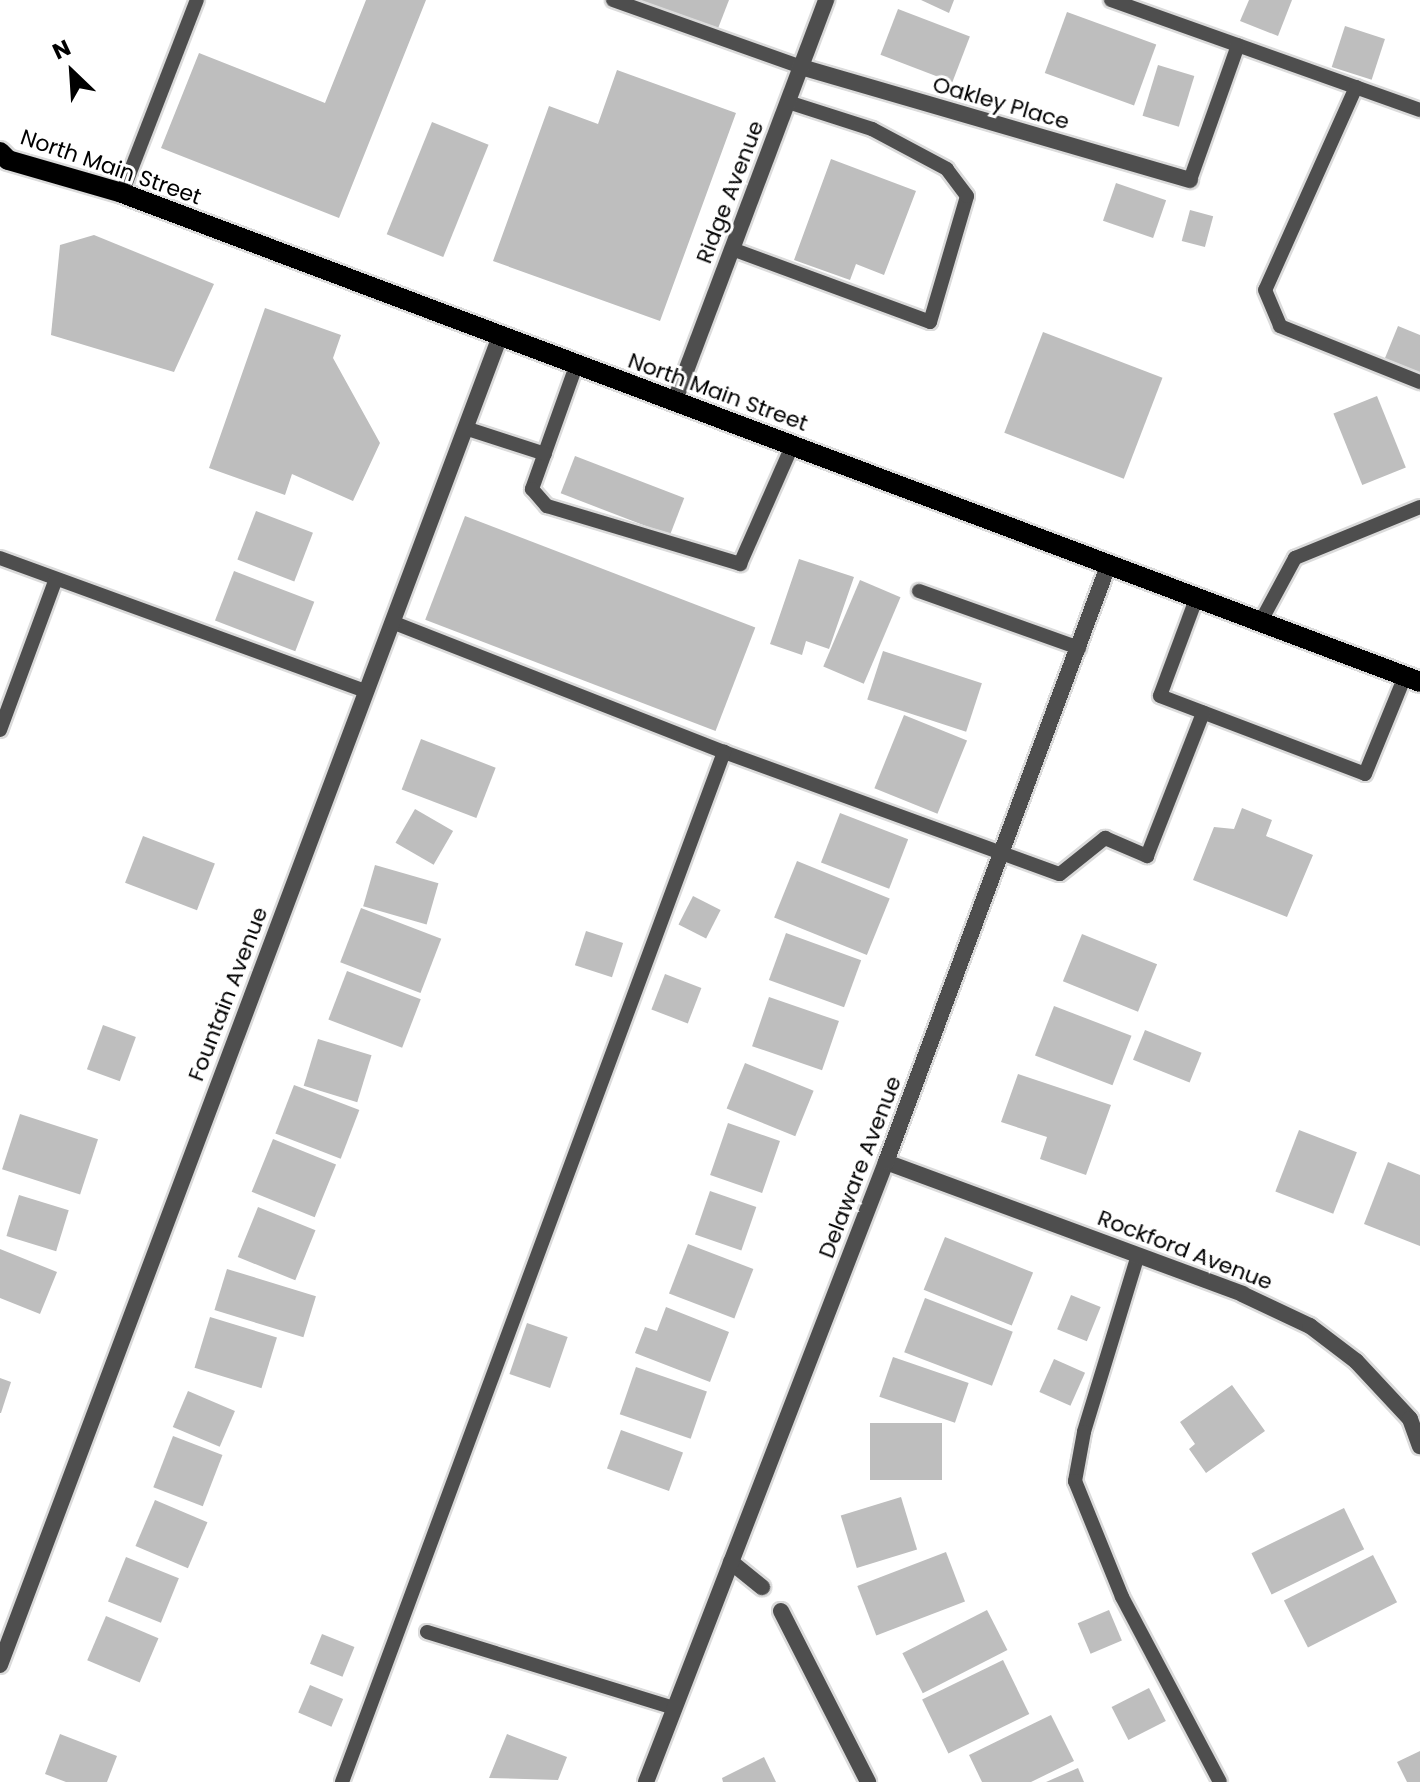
<!DOCTYPE html>
<html>
<head>
<meta charset="utf-8">
<style>
  body { margin:0 }
  #map { position:relative; width:1420px; height:1782px; overflow:hidden; background:#fff; font-family:Poppins,sans-serif }
  div>[style] { position:absolute }
  [style*='--x'] { left:calc(var(--x)*1px); top:calc(var(--y)*1px); width:calc(var(--w)*1px); rotate:calc(var(--a)*1deg) }
  .building>* { inset:0; background:#bebebe; transform-origin:0 0 }
  .roads { filter:drop-shadow(2px 0 #dbdbdb) drop-shadow(-2px 0 #dbdbdb) drop-shadow(0 2px #dbdbdb) drop-shadow(0 -2px #dbdbdb) }
  .lane>* { height:14px; margin:-7px; padding:0 7px; transform-origin:7px; border-radius:7px; background:#4e4e4e }
  .street>* { height:16px; margin:-8px; padding:0 8px; transform-origin:8px; border-radius:8px; background:#4e4e4e }
  .primary>* { height:20px; margin:-10px; padding:0 10px; transform-origin:10px; border-radius:10px; background:#000 }
  span { translate:-50% -50%; white-space:nowrap; text-align:center; line-height:1.15; -webkit-text-stroke:6px #fff; paint-order:stroke }
  .street-label { font-size:22px; color:#000 }
  .north { position:absolute; left:32px; top:32px; width:80px; height:80px; -webkit-text-stroke:6px #fff; paint-order:stroke; rotate:335deg; font-size:22px; font-weight:700; line-height:32px; text-align:center; color:#000 }
  .north::after { content:''; display:block; margin:auto; width:28px; height:36px; background:#000; clip-path:polygon(50% 0,100% 100%,50% 72%,0 100%) }
</style>
</head>
<body>
<div id="map">
  <div class="building">
    <i style="clip-path:polygon(366px 0,426px 0,339px 218px,161px 148px,199px 53px,325px 103px)"></i>
    <i style="clip-path:polygon(639px 0,729px 0,717px 31px)"></i>
    <i style="clip-path:polygon(921px 0,954px 0,949px 13px)"></i>
    <i style="clip-path:polygon(1249px 0,1292px 0,1278px 36px,1240px 21px)"></i>
    <i style="left:898px;top:9px;width:77px;height:49px;rotate:21deg"></i>
    <i style="left:1067px;top:12px;width:95px;height:65px;rotate:20deg"></i>
    <i style="left:1345px;top:26px;width:42px;height:43px;rotate:18deg"></i>
    <i style="left:1158px;top:65px;width:38px;height:53px;rotate:17deg"></i>
    <i style="clip-path:polygon(617px 70px,736px 113px,660px 321px,493px 261px,549px 106px,598px 124px)"></i>
    <i style="left:432px;top:122px;width:61px;height:121px;rotate:22deg"></i>
    <i style="clip-path:polygon(831px 159px,916px 191px,884px 275px,856px 264px,850px 280px,794px 260px)"></i>
    <i style="left:1116px;top:183px;width:53px;height:40px;rotate:19deg"></i>
    <i style="left:1190px;top:210px;width:24px;height:32px;rotate:15deg"></i>
    <i style="clip-path:polygon(94px 235px,214px 284px,174px 372px,51px 335px,60px 245px)"></i>
    <i style="clip-path:polygon(265px 308px,341px 335px,333px 358px,380px 443px,353px 501px,292px 474px,285px 495px,209px 468px)"></i>
    <i style="clip-path:polygon(1398px 326px,1420px 335px,1420px 377px,1383px 363px)"></i>
    <i style="left:1043px;top:332px;width:128px;height:108px;rotate:21deg"></i>
    <i style="left:1377px;top:396px;width:77px;height:47px;rotate:68deg"></i>
    <i style="left:575px;top:456px;width:117px;height:40px;rotate:21deg"></i>
    <i style="left:256px;top:511px;width:61px;height:52px;rotate:21deg"></i>
    <i style="left:465px;top:516px;width:311px;height:111px;rotate:21deg"></i>
    <i style="clip-path:polygon(799px 559px,854px 577px,829px 649px,806px 641px,802px 655px,770px 644px)"></i>
    <i style="left:234px;top:571px;width:86px;height:53px;rotate:21deg"></i>
    <i style="left:860px;top:580px;width:44px;height:94px;rotate:23deg"></i>
    <i style="left:883px;top:651px;width:104px;height:51px;rotate:18deg"></i>
    <i style="left:904px;top:715px;width:68px;height:79px;rotate:22deg"></i>
    <i style="left:421px;top:739px;width:80px;height:54px;rotate:21deg"></i>
    <i style="clip-path:polygon(1242px 808px,1272px 820px,1266px 836px,1313px 855px,1287px 917px,1193px 880px,1214px 827px,1234px 829px)"></i>
    <i style="left:415px;top:809px;width:44px;height:39px;rotate:30deg"></i>
    <i style="left:840px;top:813px;width:73px;height:53px;rotate:21deg"></i>
    <i style="left:143px;top:836px;width:77px;height:50px;rotate:21deg"></i>
    <i style="left:797px;top:861px;width:100px;height:61px;rotate:22deg"></i>
    <i style="left:375px;top:865px;width:66px;height:43px;rotate:16deg"></i>
    <i style="left:693px;top:896px;width:31px;height:32px;rotate:27deg"></i>
    <i style="left:361px;top:908px;width:86px;height:58px;rotate:21deg"></i>
    <i style="left:586px;top:931px;width:39px;height:36px;rotate:18deg"></i>
    <i style="left:786px;top:933px;width:80px;height:50px;rotate:20deg"></i>
    <i style="left:1082px;top:934px;width:81px;height:51px;rotate:22deg"></i>
    <i style="left:347px;top:971px;width:79px;height:52px;rotate:21deg"></i>
    <i style="left:665px;top:974px;width:39px;height:38px;rotate:21deg"></i>
    <i style="left:769px;top:997px;width:74px;height:52px;rotate:19deg"></i>
    <i style="left:1054px;top:1006px;width:83px;height:53px;rotate:21deg"></i>
    <i style="left:103px;top:1025px;width:35px;height:47px;rotate:20deg"></i>
    <i style="left:1145px;top:1030px;width:61px;height:32px;rotate:22deg"></i>
    <i style="left:318px;top:1039px;width:56px;height:49px;rotate:17deg"></i>
    <i style="left:745px;top:1063px;width:74px;height:49px;rotate:22deg"></i>
    <i style="clip-path:polygon(1018px 1074px,1111px 1105px,1086px 1175px,1040px 1159px,1047px 1137px,1001px 1122px)"></i>
    <i style="left:294px;top:1085px;width:70px;height:52px;rotate:21deg"></i>
    <i style="left:20px;top:1114px;width:82px;height:58px;rotate:18deg"></i>
    <i style="left:728px;top:1123px;width:55px;height:55px;rotate:19deg"></i>
    <i style="left:1299px;top:1130px;width:62px;height:66px;rotate:21deg"></i>
    <i style="left:273px;top:1139px;width:68px;height:57px;rotate:22deg"></i>
    <i style="clip-path:polygon(1388px 1162px,1420px 1175px,1420px 1246px,1364px 1224px)"></i>
    <i style="left:710px;top:1191px;width:49px;height:46px;rotate:19deg"></i>
    <i style="left:19px;top:1195px;width:52px;height:43px;rotate:17deg"></i>
    <i style="left:258px;top:1207px;width:62px;height:54px;rotate:22deg"></i>
    <i style="left:945px;top:1237px;width:95px;height:57px;rotate:22deg"></i>
    <i style="left:688px;top:1244px;width:70px;height:53px;rotate:21deg"></i>
    <i style="clip-path:polygon(0 1249px,57px 1272px,40px 1314px,0 1298px)"></i>
    <i style="left:227px;top:1269px;width:93px;height:43px;rotate:17deg"></i>
    <i style="left:1071px;top:1295px;width:32px;height:37px;rotate:22deg"></i>
    <i style="left:925px;top:1298px;width:94px;height:58px;rotate:21deg"></i>
    <i style="clip-path:polygon(666px 1307px,729px 1332px,710px 1382px,635px 1353px,645px 1327px,657px 1331px)"></i>
    <i style="left:210px;top:1317px;width:70px;height:53px;rotate:17deg"></i>
    <i style="left:527px;top:1323px;width:43px;height:54px;rotate:19deg"></i>
    <i style="left:893px;top:1357px;width:80px;height:42px;rotate:19deg"></i>
    <i style="left:1054px;top:1359px;width:34px;height:36px;rotate:24deg"></i>
    <i style="left:636px;top:1367px;width:75px;height:50px;rotate:19deg"></i>
    <i style="clip-path:polygon(0 1378px,11px 1382px,1px 1413px,0 1413px)"></i>
    <i style="clip-path:polygon(1232px 1385px,1265px 1431px,1206px 1473px,1189px 1449px,1195px 1444px,1180px 1422px)"></i>
    <i style="left:188px;top:1391px;width:51px;height:39px;rotate:23deg"></i>
    <i style="left:870px;top:1423px;width:72px;height:57px"></i>
    <i style="left:621px;top:1430px;width:66px;height:41px;rotate:20deg"></i>
    <i style="left:173px;top:1436px;width:53px;height:55px;rotate:21deg"></i>
    <i style="left:901px;top:1497px;width:55px;height:63px;rotate:73deg"></i>
    <i style="left:155px;top:1500px;width:57px;height:50px;rotate:23deg"></i>
    <i style="left:1344px;top:1508px;width:46px;height:103px;rotate:64deg"></i>
    <i style="left:946px;top:1552px;width:53px;height:95px;rotate:69deg"></i>
    <i style="left:1373px;top:1555px;width:53px;height:100px;rotate:63deg"></i>
    <i style="left:126px;top:1557px;width:57px;height:48px;rotate:22deg"></i>
    <i style="left:987px;top:1610px;width:45px;height:95px;rotate:63deg"></i>
    <i style="left:1109px;top:1610px;width:33px;height:34px;rotate:67deg"></i>
    <i style="left:106px;top:1616px;width:57px;height:48px;rotate:23deg"></i>
    <i style="left:322px;top:1634px;width:35px;height:32px;rotate:22deg"></i>
    <i style="left:1003px;top:1660px;width:60px;height:90px;rotate:64deg"></i>
    <i style="left:310px;top:1685px;width:36px;height:30px;rotate:23deg"></i>
    <i style="left:1149px;top:1688px;width:37px;height:42px;rotate:63deg"></i>
    <i style="clip-path:polygon(1051px 1715px,1074px 1761px,1031px 1782px,982px 1782px,969px 1755px)"></i>
    <i style="clip-path:polygon(60px 1734px,117px 1756px,107px 1782px,66px 1782px,45px 1774px)"></i>
    <i style="clip-path:polygon(507px 1734px,567px 1757px,558px 1780px,489px 1778px)"></i>
    <i style="clip-path:polygon(1420px 1751px,1420px 1782px,1407px 1782px,1397px 1762px)"></i>
    <i style="clip-path:polygon(764px 1757px,776px 1782px,723px 1782px,722px 1778px)"></i>
    <i style="clip-path:polygon(1078px 1768px,1084px 1782px,1046px 1782px)"></i>
  </div>
  <div class="roads">
    <div class="lane">
      <i style="--x:613;--y:0;--w:200;--a:19.6"></i>
      <i style="--x:1111;--y:0;--w:328;--a:19.6"></i>
      <i style="--x:1356;--y:87;--w:222;--a:114.1"></i>
      <i style="--x:1265;--y:290;--w:39;--a:67"></i>
      <i style="--x:1280;--y:326;--w:151;--a:21.8"></i>
      <i style="--x:1190;--y:180;--w:143;--a:-70.4"></i>
      <i style="--x:122;--y:193;--w:207;--a:-68.8"></i>
      <i style="--x:732;--y:249;--w:211;--a:20.2"></i>
      <i style="--x:930;--y:322;--w:131;--a:-73.6"></i>
      <i style="--x:967;--y:196;--w:34;--a:-127"></i>
      <i style="--x:947;--y:169;--w:85;--a:-151.9"></i>
      <i style="--x:872;--y:129;--w:88;--a:-162.2"></i>
      <i style="--x:576;--y:366;--w:131;--a:109.7"></i>
      <i style="--x:532;--y:489;--w:23;--a:49"></i>
      <i style="--x:547;--y:506;--w:202;--a:16.7"></i>
      <i style="--x:740;--y:564;--w:131;--a:-66.2"></i>
      <i style="--x:465;--y:428;--w:84;--a:18"></i>
      <i style="--x:0;--y:558;--w:388;--a:20"></i>
      <i style="--x:919;--y:591;--w:170;--a:19.6"></i>
      <i style="--x:1196;--y:599;--w:103;--a:110.4"></i>
      <i style="--x:1160;--y:696;--w:219;--a:20.8"></i>
      <i style="--x:1365;--y:774;--w:106;--a:-67.8"></i>
      <i style="--x:1261;--y:621;--w:72;--a:-61.6"></i>
      <i style="--x:1295;--y:558;--w:135;--a:-22.2"></i>
      <i style="--x:392;--y:622;--w:357;--a:21.4"></i>
      <i style="--x:724;--y:752;--w:357;--a:20"></i>
      <i style="--x:1060;--y:874;--w:58;--a:-38.7"></i>
      <i style="--x:1105;--y:838;--w:46;--a:23.2"></i>
      <i style="--x:1147;--y:856;--w:154;--a:-68.6"></i>
      <i style="--x:0;--y:730;--w:161;--a:-69.7"></i>
      <i style="--x:1138;--y:1255;--w:185;--a:107"></i>
      <i style="--x:1084;--y:1432;--w:50;--a:100.4"></i>
      <i style="--x:1075;--y:1481;--w:125;--a:67.9"></i>
      <i style="--x:1122;--y:1597;--w:209;--a:62.1"></i>
      <i style="--x:427;--y:1632;--w:258;--a:17.1"></i>
      <i style="--x:342;--y:1782;--w:1099;--a:-69.65"></i>
    </div>
    <div class="street">
      <i style="--x:801;--y:67;--w:405;--a:16.2"></i>
      <i style="--x:675;--y:400;--w:428;--a:-69.3"></i>
      <i style="--x:886;--y:1162;--w:380;--a:20.3"></i>
      <i style="--x:1242;--y:1294;--w:75;--a:25.2"></i>
      <i style="--x:1310;--y:1326;--w:58;--a:37.3"></i>
      <i style="--x:1356;--y:1361;--w:79;--a:47"></i>
      <i style="--x:1410;--y:1419;--w:29;--a:70"></i>
      <i style="--x:731;--y:1562;--w:40;--a:39"></i>
      <i style="--x:781;--y:1611;--w:192;--a:63"></i>
      <i style="--x:0;--y:1665;--w:1417;--a:-69.38"></i>
      <i style="--x:646;--y:1782;--w:665;--a:-68.84"></i>
      <i style="--x:886;--y:1162;--w:636;--a:-69.57"></i>
    </div>
    <div class="primary">
      <i style="--x:0;--y:152;--w:11;--a:45"></i>
      <i style="--x:8;--y:160;--w:119;--a:16.1"></i>
      <i style="--x:122;--y:193;--w:1387;--a:20.64"></i>
    </div>
  </div>
  <div class="street-label">
    <span style="left:1001px;top:103px;rotate:16deg">Oakley Place</span>
    <span style="left:111px;top:167px;rotate:19deg">North Main Street</span>
    <span style="left:730px;top:192px;rotate:-69deg">Ridge Avenue</span>
    <span style="left:718px;top:392px;rotate:20deg">North Main Street</span>
    <span style="left:228px;top:994px;rotate:-69deg">Fountain Avenue</span>
    <span style="left:860px;top:1167px;rotate:-69deg">Delaware Avenue</span>
    <span style="left:1185px;top:1250px;rotate:21deg">Rockford Avenue</span>
  </div>
  <div class="north">N</div>
</div>
</body>
</html>
